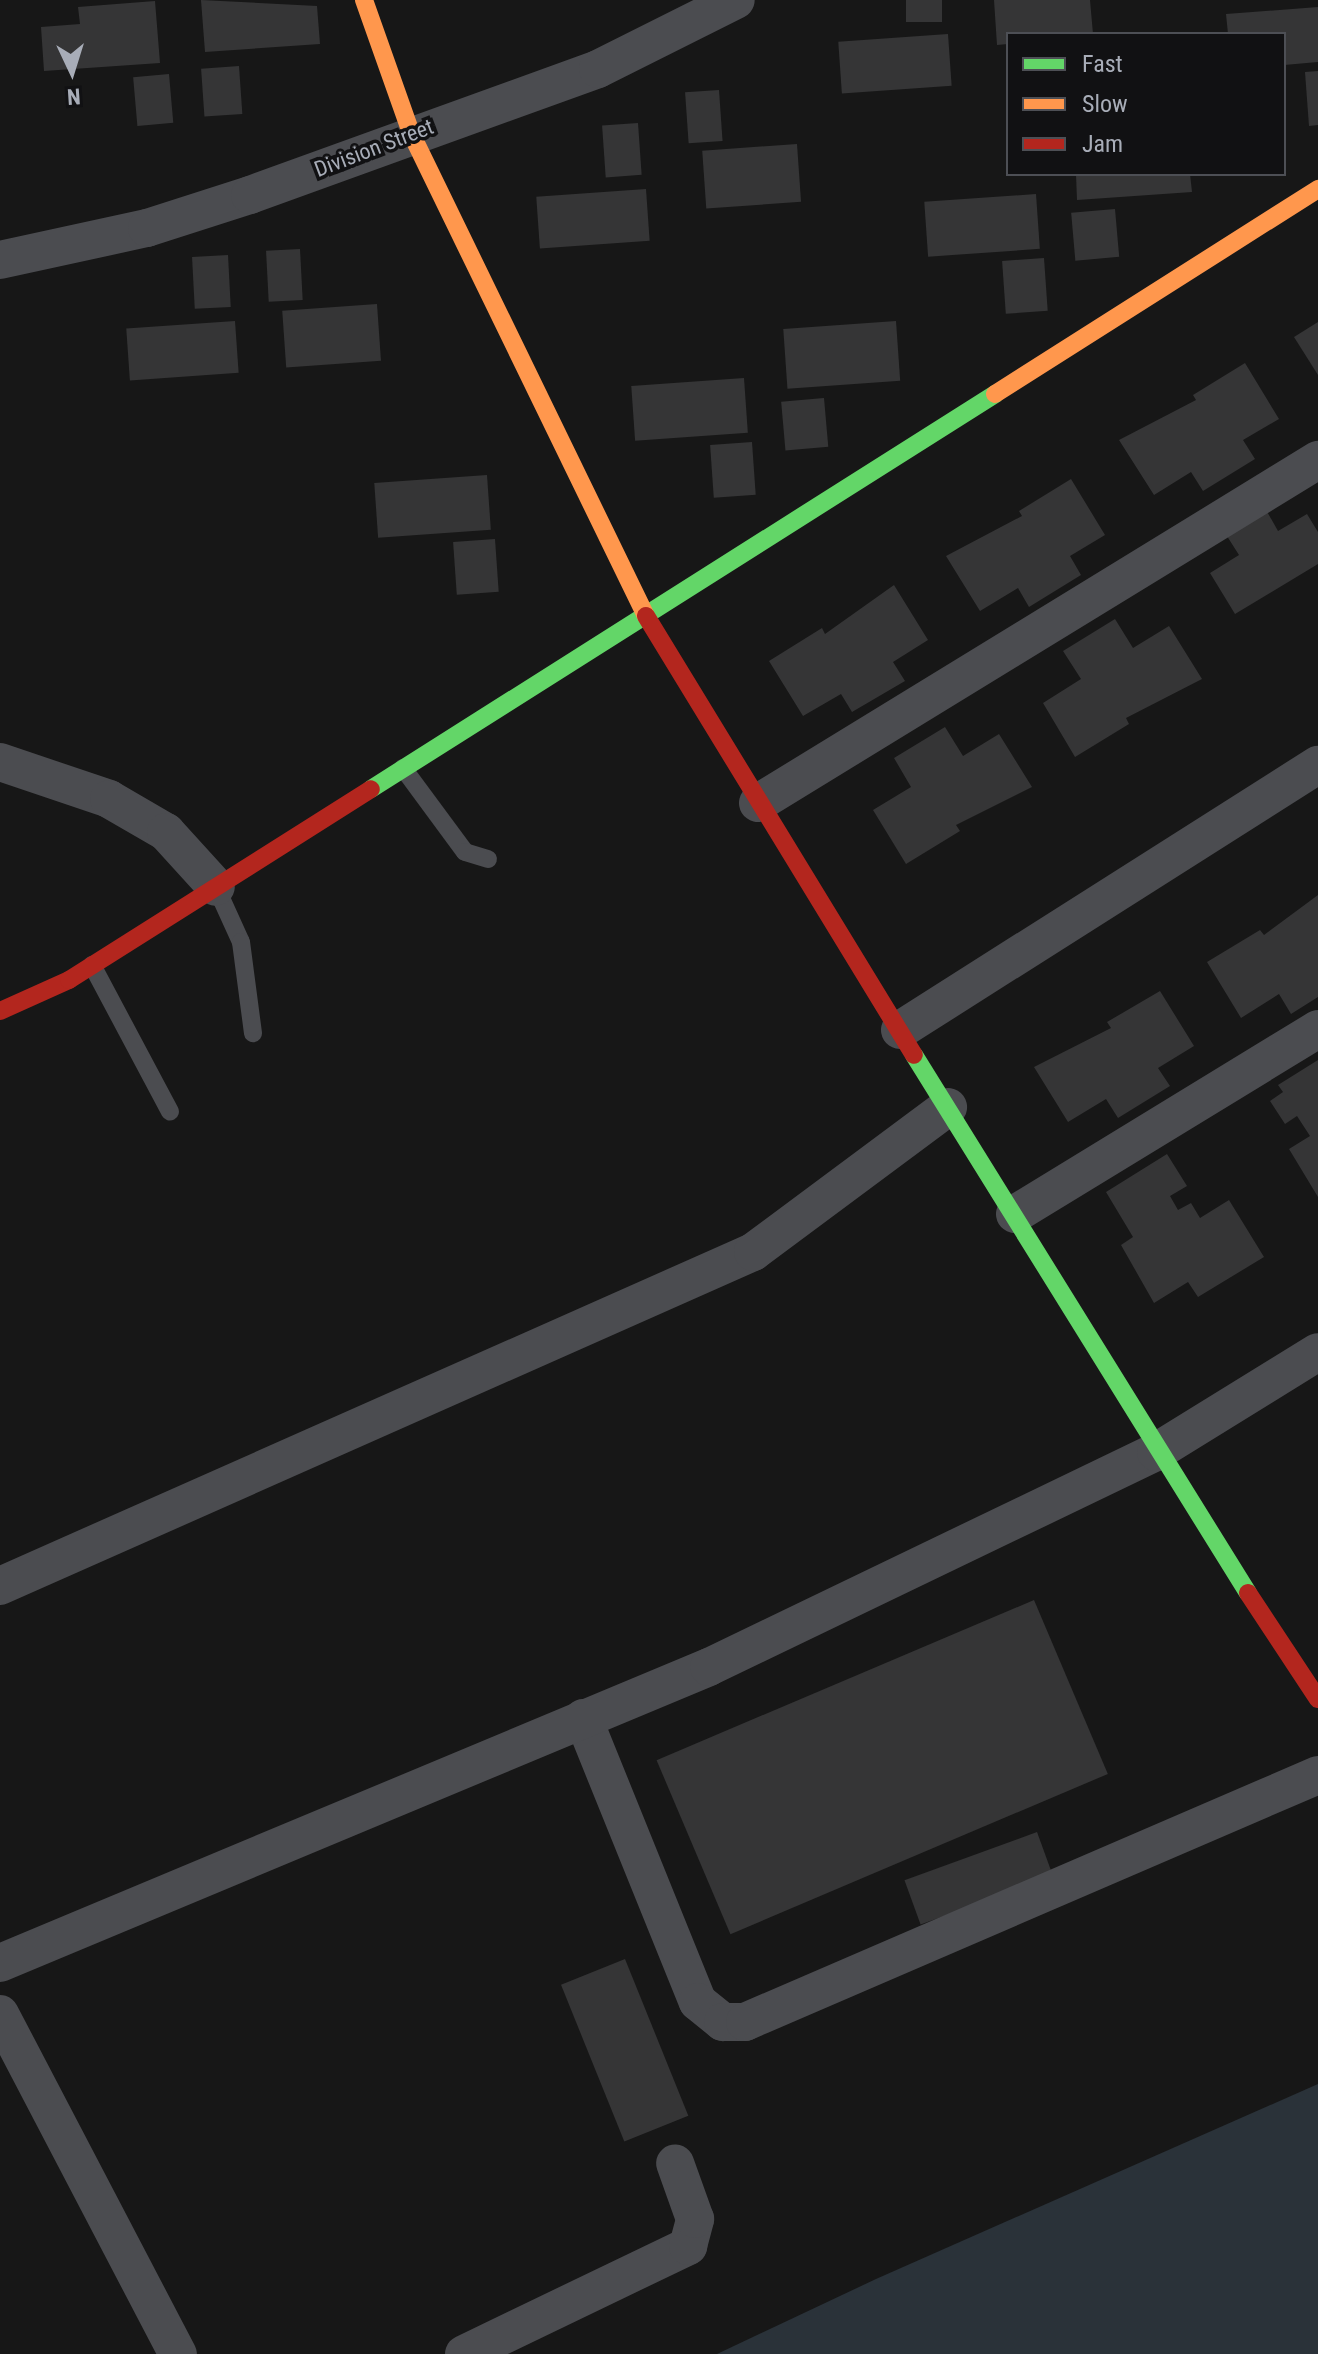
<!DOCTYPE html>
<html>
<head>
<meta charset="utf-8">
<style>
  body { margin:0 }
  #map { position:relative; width:1318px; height:2354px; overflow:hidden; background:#171717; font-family:"Roboto Condensed",sans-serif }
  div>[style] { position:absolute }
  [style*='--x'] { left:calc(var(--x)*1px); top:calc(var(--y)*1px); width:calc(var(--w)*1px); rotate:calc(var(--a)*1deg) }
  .water>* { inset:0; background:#2a3239 }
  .building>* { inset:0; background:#353536; transform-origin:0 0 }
  .lane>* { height:18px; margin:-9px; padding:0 9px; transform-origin:9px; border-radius:9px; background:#4b4c50 }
  .street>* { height:38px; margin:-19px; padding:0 19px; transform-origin:19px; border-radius:19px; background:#4b4c50 }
  .fast>* { height:18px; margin:-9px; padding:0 9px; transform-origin:9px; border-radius:9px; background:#63d668 }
  .slow>* { height:18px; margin:-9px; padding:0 9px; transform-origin:9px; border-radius:9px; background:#ff974d }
  .jam>* { height:18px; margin:-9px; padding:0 9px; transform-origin:9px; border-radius:9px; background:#b3261e }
  span { translate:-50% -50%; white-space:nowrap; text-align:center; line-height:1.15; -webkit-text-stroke:7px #111113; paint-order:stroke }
  .street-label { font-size:22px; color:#a8adb8 }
  .legend { position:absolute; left:1006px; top:32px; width:280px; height:144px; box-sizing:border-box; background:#111113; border:2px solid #4d4f55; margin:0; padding:10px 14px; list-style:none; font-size:24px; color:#a8adb8 }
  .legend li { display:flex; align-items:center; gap:16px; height:40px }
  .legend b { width:40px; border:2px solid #4d4f55 }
  .north { position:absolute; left:32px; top:32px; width:80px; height:80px; -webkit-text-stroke:6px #111113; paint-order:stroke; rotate:176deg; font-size:22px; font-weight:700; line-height:32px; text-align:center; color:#a8adb8 }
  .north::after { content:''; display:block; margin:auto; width:28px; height:36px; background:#a8adb8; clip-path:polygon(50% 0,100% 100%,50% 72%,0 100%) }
</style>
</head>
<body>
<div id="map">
  <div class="water">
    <i style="clip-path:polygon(1318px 2084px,1318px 2354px,717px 2354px,876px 2279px)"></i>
  </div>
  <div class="building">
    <i style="clip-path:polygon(201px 0,317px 6px,320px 44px,205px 52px)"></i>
    <i style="left:906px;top:0;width:36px;height:22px"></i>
    <i style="clip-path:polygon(994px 0,1090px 0,1093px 34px,1008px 34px,1008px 44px,997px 45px)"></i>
    <i style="clip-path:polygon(155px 1px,160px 63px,44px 71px,41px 27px,80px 24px,78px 7px)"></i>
    <i style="clip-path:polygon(1318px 7px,1318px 62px,1284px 65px,1284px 34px,1228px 34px,1226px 14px)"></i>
    <i style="left:948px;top:34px;width:52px;height:110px;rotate:86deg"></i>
    <i style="left:239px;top:66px;width:48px;height:38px;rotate:86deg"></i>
    <i style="clip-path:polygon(1318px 71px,1318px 125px,1309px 126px,1305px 72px)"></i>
    <i style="left:169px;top:74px;width:49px;height:36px;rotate:85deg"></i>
    <i style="left:719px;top:90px;width:51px;height:34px;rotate:86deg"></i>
    <i style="left:638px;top:123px;width:52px;height:36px;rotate:86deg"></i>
    <i style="left:797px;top:144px;width:58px;height:95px;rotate:86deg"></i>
    <i style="clip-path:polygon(1076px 174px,1190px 174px,1192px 192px,1077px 200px)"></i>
    <i style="left:646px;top:189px;width:52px;height:110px;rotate:86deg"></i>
    <i style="left:1036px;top:194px;width:55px;height:112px;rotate:86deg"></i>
    <i style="left:1115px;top:209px;width:48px;height:44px;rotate:85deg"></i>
    <i style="left:300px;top:249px;width:51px;height:34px;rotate:87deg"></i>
    <i style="left:228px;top:255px;width:52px;height:36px;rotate:87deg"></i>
    <i style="left:1044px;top:258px;width:53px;height:42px;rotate:86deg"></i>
    <i style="left:377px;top:304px;width:57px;height:95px;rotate:86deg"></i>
    <i style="left:235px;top:321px;width:52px;height:109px;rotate:86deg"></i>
    <i style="left:896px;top:321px;width:60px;height:113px;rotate:86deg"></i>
    <i style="clip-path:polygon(1318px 322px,1318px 375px,1294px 337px)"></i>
    <i style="clip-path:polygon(1245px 363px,1279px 419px,1243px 440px,1255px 459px,1203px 491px,1191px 472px,1154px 495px,1119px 440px,1196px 400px,1193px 395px)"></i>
    <i style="left:744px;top:378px;width:55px;height:113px;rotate:86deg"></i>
    <i style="left:824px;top:398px;width:49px;height:43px;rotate:85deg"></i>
    <i style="left:752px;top:442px;width:53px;height:42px;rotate:86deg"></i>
    <i style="left:487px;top:475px;width:55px;height:113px;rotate:86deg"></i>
    <i style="clip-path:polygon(1071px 479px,1105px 535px,1070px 556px,1081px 575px,1029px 607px,1018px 588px,980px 611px,946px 556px,1022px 516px,1019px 511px)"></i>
    <i style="clip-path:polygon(1265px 508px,1278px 531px,1307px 514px,1318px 532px,1318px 564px,1235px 614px,1210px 573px,1239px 555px,1225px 533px)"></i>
    <i style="left:495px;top:539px;width:53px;height:42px;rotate:86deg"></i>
    <i style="clip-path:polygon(894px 585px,928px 640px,893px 662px,905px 681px,852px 712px,841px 694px,803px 716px,769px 661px,822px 628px,825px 634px)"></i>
    <i style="clip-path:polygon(1115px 619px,1133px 648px,1169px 626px,1202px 679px,1126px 718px,1129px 724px,1075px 757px,1043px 703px,1081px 679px,1063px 651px)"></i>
    <i style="clip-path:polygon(945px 727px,963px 756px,999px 734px,1032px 787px,956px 825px,960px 831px,906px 864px,873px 810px,911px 787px,894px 758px)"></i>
    <i style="clip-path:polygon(1318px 895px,1318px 997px,1291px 1014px,1279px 994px,1241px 1018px,1207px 962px,1260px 930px,1264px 935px)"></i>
    <i style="clip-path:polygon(1160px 991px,1194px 1046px,1158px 1068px,1170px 1086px,1118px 1118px,1106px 1099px,1068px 1122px,1034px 1067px,1111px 1028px,1107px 1022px)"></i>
    <i style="clip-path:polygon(1318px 1060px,1318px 1197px,1289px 1149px,1310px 1136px,1297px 1116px,1285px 1124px,1270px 1101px,1283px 1092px,1278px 1085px)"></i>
    <i style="clip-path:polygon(1167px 1154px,1187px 1186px,1170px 1196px,1178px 1210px,1191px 1203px,1200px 1218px,1229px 1200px,1264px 1257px,1198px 1297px,1188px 1282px,1154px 1303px,1121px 1245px,1133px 1237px,1106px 1192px)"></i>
    <i style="left:1034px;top:1600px;width:189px;height:410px;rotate:67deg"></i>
    <i style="left:1037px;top:1832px;width:47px;height:141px;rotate:70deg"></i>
    <i style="left:625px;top:1959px;width:169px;height:69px;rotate:68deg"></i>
  </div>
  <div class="lane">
    <i style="--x:403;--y:768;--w:104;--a:53.6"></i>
    <i style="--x:465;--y:852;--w:24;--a:17"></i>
    <i style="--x:216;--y:887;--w:60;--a:65.6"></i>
    <i style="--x:241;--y:942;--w:92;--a:82.5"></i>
    <i style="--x:92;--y:965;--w:166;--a:62"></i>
  </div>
  <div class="street">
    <i style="--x:0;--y:260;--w:150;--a:-12.3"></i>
    <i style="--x:147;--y:228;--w:108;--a:-17.8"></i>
    <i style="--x:250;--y:195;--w:370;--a:-19.9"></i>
    <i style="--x:598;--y:69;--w:154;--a:-26.6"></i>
    <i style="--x:0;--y:762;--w:115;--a:18.7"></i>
    <i style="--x:109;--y:799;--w:66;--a:30.1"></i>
    <i style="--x:166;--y:832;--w:74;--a:47.7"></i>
    <i style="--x:758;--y:803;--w:657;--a:-31.49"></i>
    <i style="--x:900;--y:1030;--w:495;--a:-32.4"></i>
    <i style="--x:1015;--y:1214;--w:355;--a:-31.4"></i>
    <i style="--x:0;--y:1586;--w:824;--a:-23.92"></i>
    <i style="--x:753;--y:1252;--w:243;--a:-36.6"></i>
    <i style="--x:583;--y:1718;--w:306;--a:68"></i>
    <i style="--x:698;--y:2002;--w:32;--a:39"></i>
    <i style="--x:723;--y:2022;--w:22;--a:0"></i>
    <i style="--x:745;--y:2022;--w:624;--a:-23.32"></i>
    <i style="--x:0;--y:1963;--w:768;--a:-22.66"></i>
    <i style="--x:709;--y:1667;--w:496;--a:-25.7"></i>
    <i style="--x:1156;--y:1452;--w:190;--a:-31.7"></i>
    <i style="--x:0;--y:2014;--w:384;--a:62.4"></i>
    <i style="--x:464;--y:2354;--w:249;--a:-25.7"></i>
    <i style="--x:688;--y:2246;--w:28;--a:-75"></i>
    <i style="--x:695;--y:2219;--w:59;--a:-109.7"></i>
  </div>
  <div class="fast">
    <i style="--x:371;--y:789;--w:739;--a:-32.33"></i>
    <i style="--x:914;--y:1055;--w:633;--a:58.17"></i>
  </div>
  <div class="slow">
    <i style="--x:364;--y:0;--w:141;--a:70.5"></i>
    <i style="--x:411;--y:133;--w:537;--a:64.06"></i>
    <i style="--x:995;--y:394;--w:383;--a:-32.4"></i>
  </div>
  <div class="jam">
    <i style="--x:646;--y:616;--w:514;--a:58.6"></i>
    <i style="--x:0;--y:1011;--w:76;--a:-24.2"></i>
    <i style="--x:69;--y:980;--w:357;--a:-32.3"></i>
    <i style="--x:1248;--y:1593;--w:127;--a:56.6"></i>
  </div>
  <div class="street-label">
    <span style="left:374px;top:148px;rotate:-21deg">Division Street</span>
  </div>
  <ul class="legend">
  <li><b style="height:10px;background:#63d668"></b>Fast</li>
  <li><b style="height:10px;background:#ff974d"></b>Slow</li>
  <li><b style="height:10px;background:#b3261e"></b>Jam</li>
  </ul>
  <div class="north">N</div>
</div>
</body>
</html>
